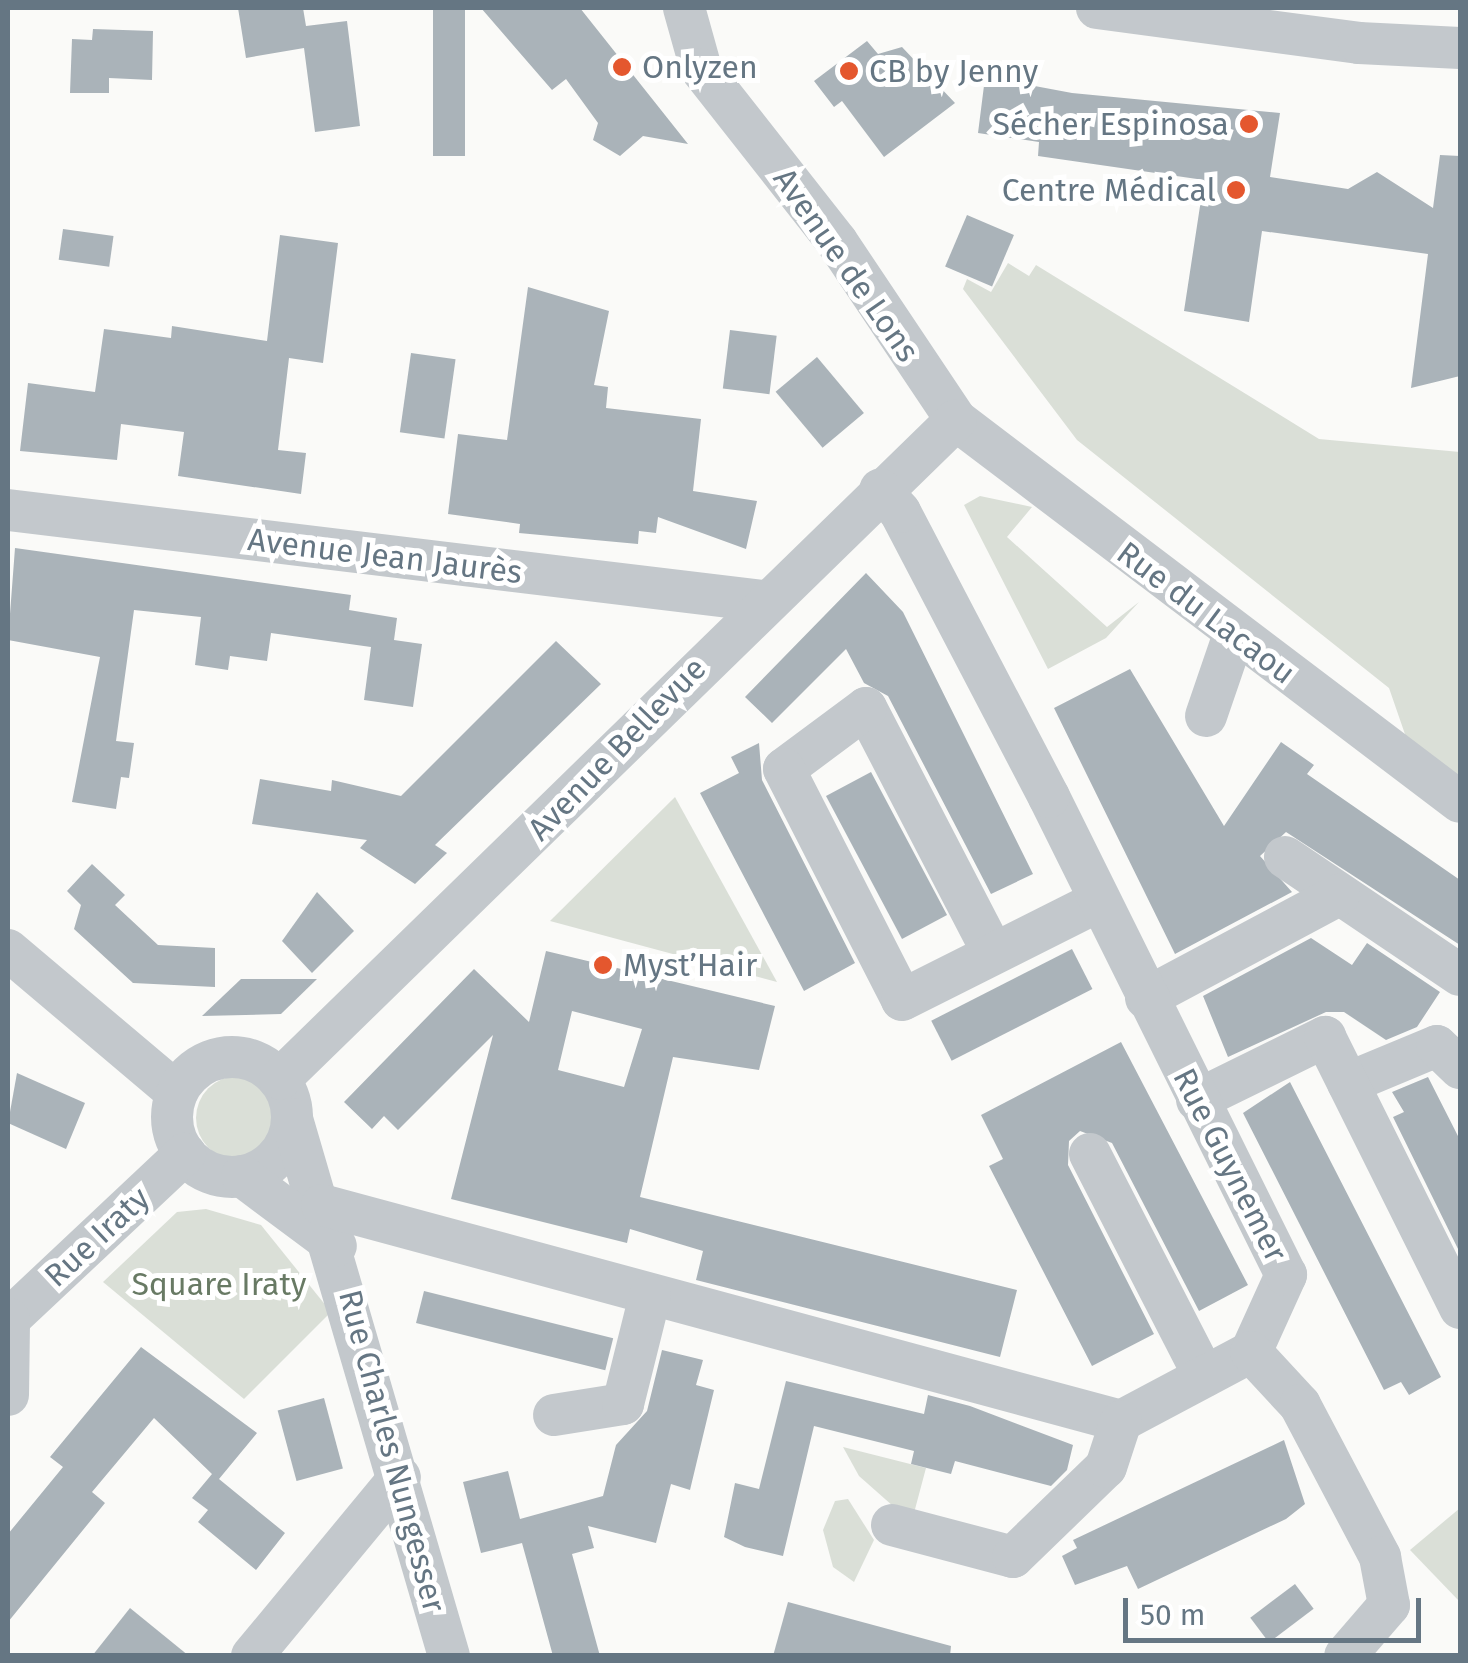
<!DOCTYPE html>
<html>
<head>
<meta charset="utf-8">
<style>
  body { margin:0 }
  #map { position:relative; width:1468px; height:1663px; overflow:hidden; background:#fafaf8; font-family:"Fira Sans",sans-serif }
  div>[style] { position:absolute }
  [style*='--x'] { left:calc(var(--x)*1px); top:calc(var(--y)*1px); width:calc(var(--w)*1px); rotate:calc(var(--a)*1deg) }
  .green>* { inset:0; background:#dadfd7 }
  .round { border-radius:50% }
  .building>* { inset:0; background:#aab3b9; transform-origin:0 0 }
  .minor>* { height:42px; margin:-21px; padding:0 21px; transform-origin:21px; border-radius:21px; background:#c3c8cc }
  .minor>.ring { margin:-21px; padding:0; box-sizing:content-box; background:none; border:42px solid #c3c8cc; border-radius:50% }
  .dots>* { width:28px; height:28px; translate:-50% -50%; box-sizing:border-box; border:5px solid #fff; border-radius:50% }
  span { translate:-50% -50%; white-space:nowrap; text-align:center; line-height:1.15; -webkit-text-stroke:10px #fff; paint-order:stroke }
  .poi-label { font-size:32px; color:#657683 }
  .left { translate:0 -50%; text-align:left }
  .right { translate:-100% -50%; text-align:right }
  .street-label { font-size:32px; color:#657683 }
  .park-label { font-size:32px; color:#687a64 }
  .frame { position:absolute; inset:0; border:10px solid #657683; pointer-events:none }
  .scale { position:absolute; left:1123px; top:1598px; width:298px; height:45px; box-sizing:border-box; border:5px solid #657683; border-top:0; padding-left:12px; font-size:30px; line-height:35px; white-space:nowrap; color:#657683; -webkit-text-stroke:8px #fff; paint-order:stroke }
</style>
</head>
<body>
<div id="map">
  <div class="green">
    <i style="clip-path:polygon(1008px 263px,1029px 276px,1036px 265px,1319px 439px,1460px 452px,1460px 780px,1407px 740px,1389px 688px,1077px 440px,963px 289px,967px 279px,991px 292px)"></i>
    <i style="clip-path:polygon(980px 496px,1032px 507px,1007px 537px,1107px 627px,1139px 602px,1106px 638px,1048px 669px,964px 505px)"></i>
    <i style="clip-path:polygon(675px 797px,777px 982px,550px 921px)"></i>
    <i class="round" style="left:196px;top:1076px;width:84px;height:84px"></i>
    <i style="clip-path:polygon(206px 1209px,261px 1225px,331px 1312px,244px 1399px,103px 1282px,177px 1212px)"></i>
    <i style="clip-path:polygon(843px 1447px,926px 1468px,914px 1513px,902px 1514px,859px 1476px)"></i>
    <i style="clip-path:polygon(848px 1499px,874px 1540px,854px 1582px,833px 1567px,823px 1530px,835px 1501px)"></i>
    <i style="clip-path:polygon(1460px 1508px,1460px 1602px,1410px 1550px)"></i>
  </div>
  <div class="building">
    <i style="clip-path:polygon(238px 8px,303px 8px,306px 26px,347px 21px,360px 126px,315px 132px,304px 48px,246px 58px)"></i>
    <i style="left:433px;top:8px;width:32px;height:148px"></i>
    <i style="clip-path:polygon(481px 8px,580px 8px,688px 144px,643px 136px,620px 156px,593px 140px,598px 123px,566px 79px,552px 90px)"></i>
    <i style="clip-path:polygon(93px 29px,153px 31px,152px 80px,109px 78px,109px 93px,70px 93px,72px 39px,92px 40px)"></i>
    <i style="clip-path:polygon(867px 41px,878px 54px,902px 47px,955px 103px,884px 157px,842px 101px,834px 107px,814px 81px)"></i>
    <i style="clip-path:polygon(987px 62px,1027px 68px,1024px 84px,1072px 93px,1280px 113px,1270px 177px,1348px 189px,1377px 172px,1433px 208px,1440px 155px,1460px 156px,1460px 376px,1411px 388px,1428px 254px,1262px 231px,1249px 322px,1184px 311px,1204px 180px,1038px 156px,1039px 142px,978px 133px)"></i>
    <i style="left:967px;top:215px;width:51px;height:56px;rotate:23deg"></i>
    <i style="left:63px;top:229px;width:51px;height:31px;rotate:8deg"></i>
    <i style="clip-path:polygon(280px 235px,338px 243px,323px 363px,289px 358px,278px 450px,306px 453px,301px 494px,178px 476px,184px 432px,121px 424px,117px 460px,20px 451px,28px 383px,95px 392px,104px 329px,171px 338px,172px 326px,267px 341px)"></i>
    <i style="clip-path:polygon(528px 287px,609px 311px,594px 385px,608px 387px,606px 408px,701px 419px,693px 491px,757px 501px,746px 549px,658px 517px,656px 533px,639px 531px,638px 544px,519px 533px,520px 524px,448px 514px,458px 434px,507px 440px)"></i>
    <i style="left:730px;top:330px;width:47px;height:59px;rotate:7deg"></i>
    <i style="left:411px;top:353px;width:45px;height:80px;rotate:8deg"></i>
    <i style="left:817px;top:357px;width:73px;height:54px;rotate:50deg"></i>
    <i style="clip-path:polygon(15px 548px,351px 595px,349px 610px,397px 618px,394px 640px,422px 644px,413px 707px,364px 700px,371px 647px,271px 633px,267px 661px,230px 656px,228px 670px,195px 665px,201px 617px,134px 610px,116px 741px,134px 743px,129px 778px,121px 777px,116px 809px,72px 802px,100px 657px,8px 640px)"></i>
    <i style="clip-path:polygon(866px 573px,903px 612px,1033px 874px,991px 894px,888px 696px,864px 683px,846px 649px,772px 723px,745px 697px)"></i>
    <i style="clip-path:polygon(556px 641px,601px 684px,435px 845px,447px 853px,415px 884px,360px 848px,367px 840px,252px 824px,260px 779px,331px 791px,332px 780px,401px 796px)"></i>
    <i style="clip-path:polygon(1130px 669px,1224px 826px,1281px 742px,1314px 765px,1307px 774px,1460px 880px,1460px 945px,1286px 832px,1260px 856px,1292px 892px,1175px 954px,1054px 708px)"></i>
    <i style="clip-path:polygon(759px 743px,762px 780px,855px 963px,804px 991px,700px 793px,739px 773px,731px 757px)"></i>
    <i style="left:871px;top:772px;width:162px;height:51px;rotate:62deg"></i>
    <i style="clip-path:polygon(92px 864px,125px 895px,115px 905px,158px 945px,215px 948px,215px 987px,133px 983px,74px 929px,81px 905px,67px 891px)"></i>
    <i style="clip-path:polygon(317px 892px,354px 931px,312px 973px,282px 941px)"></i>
    <i style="clip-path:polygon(1311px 938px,1352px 965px,1367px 943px,1440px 992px,1417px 1027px,1386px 1040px,1344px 1012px,1326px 1012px,1228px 1057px,1203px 996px)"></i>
    <i style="left:1072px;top:949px;width:45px;height:158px;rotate:63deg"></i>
    <i style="clip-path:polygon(evenodd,546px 951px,775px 1006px,759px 1070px,673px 1057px,640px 1197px,1017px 1290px,1000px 1357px,696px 1280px,703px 1251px,630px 1229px,627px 1243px,451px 1199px,493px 1035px,398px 1130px,384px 1116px,372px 1129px,344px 1102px,474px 969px,529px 1022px,546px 951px,572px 1011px,642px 1029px,624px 1087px,558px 1070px,572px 1011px)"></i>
    <i style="clip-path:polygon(241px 979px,317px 979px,281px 1014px,202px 1016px)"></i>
    <i style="clip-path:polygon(1121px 1042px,1248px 1285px,1199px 1311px,1112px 1143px,1080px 1131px,1069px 1141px,1068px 1165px,1154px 1334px,1092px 1366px,989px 1166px,1003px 1159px,981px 1115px)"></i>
    <i style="clip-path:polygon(17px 1073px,85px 1103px,66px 1149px,8px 1123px)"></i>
    <i style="clip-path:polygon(1428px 1077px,1460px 1140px,1460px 1253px,1393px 1117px,1404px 1112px,1392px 1092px)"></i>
    <i style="clip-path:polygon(1290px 1082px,1441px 1377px,1409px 1395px,1401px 1382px,1384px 1390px,1243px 1113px)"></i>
    <i style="left:424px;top:1291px;width:195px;height:33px;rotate:14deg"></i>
    <i style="clip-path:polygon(141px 1347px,257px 1433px,219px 1479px,285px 1533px,256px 1570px,198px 1522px,208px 1510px,192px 1498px,212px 1474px,154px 1418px,92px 1492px,105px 1503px,8px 1622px,8px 1534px,63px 1467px,50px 1457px)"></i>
    <i style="clip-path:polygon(662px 1350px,703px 1360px,696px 1385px,714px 1390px,690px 1490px,671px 1484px,656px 1543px,588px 1526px,594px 1548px,572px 1554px,600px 1656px,553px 1656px,522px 1543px,481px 1553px,463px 1482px,508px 1471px,520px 1519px,603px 1496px,616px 1445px,647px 1411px)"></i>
    <i style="clip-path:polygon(786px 1381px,924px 1414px,928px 1395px,970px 1406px,1073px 1445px,1067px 1470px,1051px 1486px,955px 1461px,951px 1474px,911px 1464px,914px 1451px,814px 1426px,783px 1556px,745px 1547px,724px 1537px,735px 1483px,759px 1489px)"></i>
    <i style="left:324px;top:1398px;width:73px;height:48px;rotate:75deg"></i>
    <i style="clip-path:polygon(1284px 1440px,1305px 1504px,1286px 1519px,1138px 1589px,1127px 1566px,1075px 1585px,1062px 1556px,1077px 1548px,1073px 1540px)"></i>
    <i style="left:1295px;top:1584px;width:31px;height:56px;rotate:53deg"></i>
    <i style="clip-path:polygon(788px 1602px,951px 1646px,950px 1656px,773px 1656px)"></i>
    <i style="clip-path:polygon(130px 1608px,189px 1656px,92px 1656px)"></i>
  </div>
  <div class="minor">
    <i style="--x:684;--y:8;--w:63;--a:74.4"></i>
    <i style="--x:701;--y:69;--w:220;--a:51.8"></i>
    <i style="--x:837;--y:242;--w:214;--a:56.2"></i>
    <i style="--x:956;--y:420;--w:632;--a:37.16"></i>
    <i style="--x:1097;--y:8;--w:264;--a:7.6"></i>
    <i style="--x:1359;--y:43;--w:101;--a:2.8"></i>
    <i style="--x:8;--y:510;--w:759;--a:6.88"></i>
    <i style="--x:1206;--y:716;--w:83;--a:-71.1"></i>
    <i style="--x:1285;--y:857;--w:211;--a:34"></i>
    <i style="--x:8;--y:950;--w:221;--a:40.2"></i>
    <i style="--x:993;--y:953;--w:276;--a:-117.4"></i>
    <i style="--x:866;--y:708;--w:102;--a:143.4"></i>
    <i style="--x:784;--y:769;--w:259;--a:62.9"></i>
    <i style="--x:902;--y:1000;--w:220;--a:-26.7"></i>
    <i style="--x:1146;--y:998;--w:219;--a:-28.1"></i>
    <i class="ring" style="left:172px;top:1057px;width:78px;height:78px"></i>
    <i style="--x:280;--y:1079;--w:944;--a:-44.27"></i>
    <i style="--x:1348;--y:1083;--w:96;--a:-22.6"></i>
    <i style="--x:1437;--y:1046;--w:32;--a:44"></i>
    <i style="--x:1197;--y:1100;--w:143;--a:-26.2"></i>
    <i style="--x:1325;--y:1037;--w:303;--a:63.5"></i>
    <i style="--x:292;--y:1119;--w:559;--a:73.7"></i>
    <i style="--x:1090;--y:1154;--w:250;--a:62.8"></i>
    <i style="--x:242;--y:1176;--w:117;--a:36.7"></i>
    <i style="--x:322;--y:1205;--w:828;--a:15.13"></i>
    <i style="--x:1121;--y:1421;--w:147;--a:-28"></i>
    <i style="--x:1251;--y:1352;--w:85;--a:-65.6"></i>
    <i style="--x:1286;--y:1275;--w:534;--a:-116.37"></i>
    <i style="--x:1049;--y:797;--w:322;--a:-117.6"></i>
    <i style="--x:900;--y:512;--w:30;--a:-131"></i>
    <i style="--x:8;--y:1320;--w:243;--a:-43.2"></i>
    <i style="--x:1251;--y:1352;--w:72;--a:47.2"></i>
    <i style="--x:1300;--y:1405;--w:172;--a:62.2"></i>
    <i style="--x:1380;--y:1557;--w:49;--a:79.4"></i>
    <i style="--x:1389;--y:1605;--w:67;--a:130.8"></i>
    <i style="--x:8;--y:1395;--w:76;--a:-89.2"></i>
    <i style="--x:554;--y:1415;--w:70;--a:-9.1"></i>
    <i style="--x:623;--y:1404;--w:111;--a:-76"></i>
    <i style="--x:892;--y:1525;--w:125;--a:14.8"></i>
    <i style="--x:1013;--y:1557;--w:129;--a:-44.1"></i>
    <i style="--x:1106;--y:1467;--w:48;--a:-71.9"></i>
    <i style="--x:252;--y:1656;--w:232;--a:-50.4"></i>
  </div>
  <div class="dots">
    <i style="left:622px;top:67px;background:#e4572e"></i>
    <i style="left:849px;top:71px;background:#e4572e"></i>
    <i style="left:1249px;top:124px;background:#e4572e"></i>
    <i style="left:1236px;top:190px;background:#e4572e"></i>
    <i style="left:603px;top:965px;background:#e4572e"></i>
  </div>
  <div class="poi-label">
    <span class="left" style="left:642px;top:67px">Onlyzen</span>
    <span class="left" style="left:869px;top:71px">CB by Jenny</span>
    <span class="right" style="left:1229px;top:124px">Sécher Espinosa</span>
    <span class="right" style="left:1216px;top:190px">Centre Médical</span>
    <span class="left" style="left:623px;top:965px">Myst’Hair</span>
  </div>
  <div class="street-label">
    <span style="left:846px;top:265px;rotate:55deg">Avenue de Lons</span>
    <span style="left:385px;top:556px;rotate:7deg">Avenue Jean Jaurès</span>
    <span style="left:1206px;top:613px;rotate:37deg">Rue du Lacaou</span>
    <span style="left:617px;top:749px;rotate:-46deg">Avenue Bellevue</span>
    <span style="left:1230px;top:1165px;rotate:63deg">Rue Guynemer</span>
    <span style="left:97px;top:1237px;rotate:-43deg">Rue Iraty</span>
    <span style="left:392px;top:1451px;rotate:75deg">Rue Charles Nungesser</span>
  </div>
  <div class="park-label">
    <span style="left:219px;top:1284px">Square Iraty</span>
  </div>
  <div class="frame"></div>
  <div class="scale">50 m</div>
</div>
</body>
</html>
